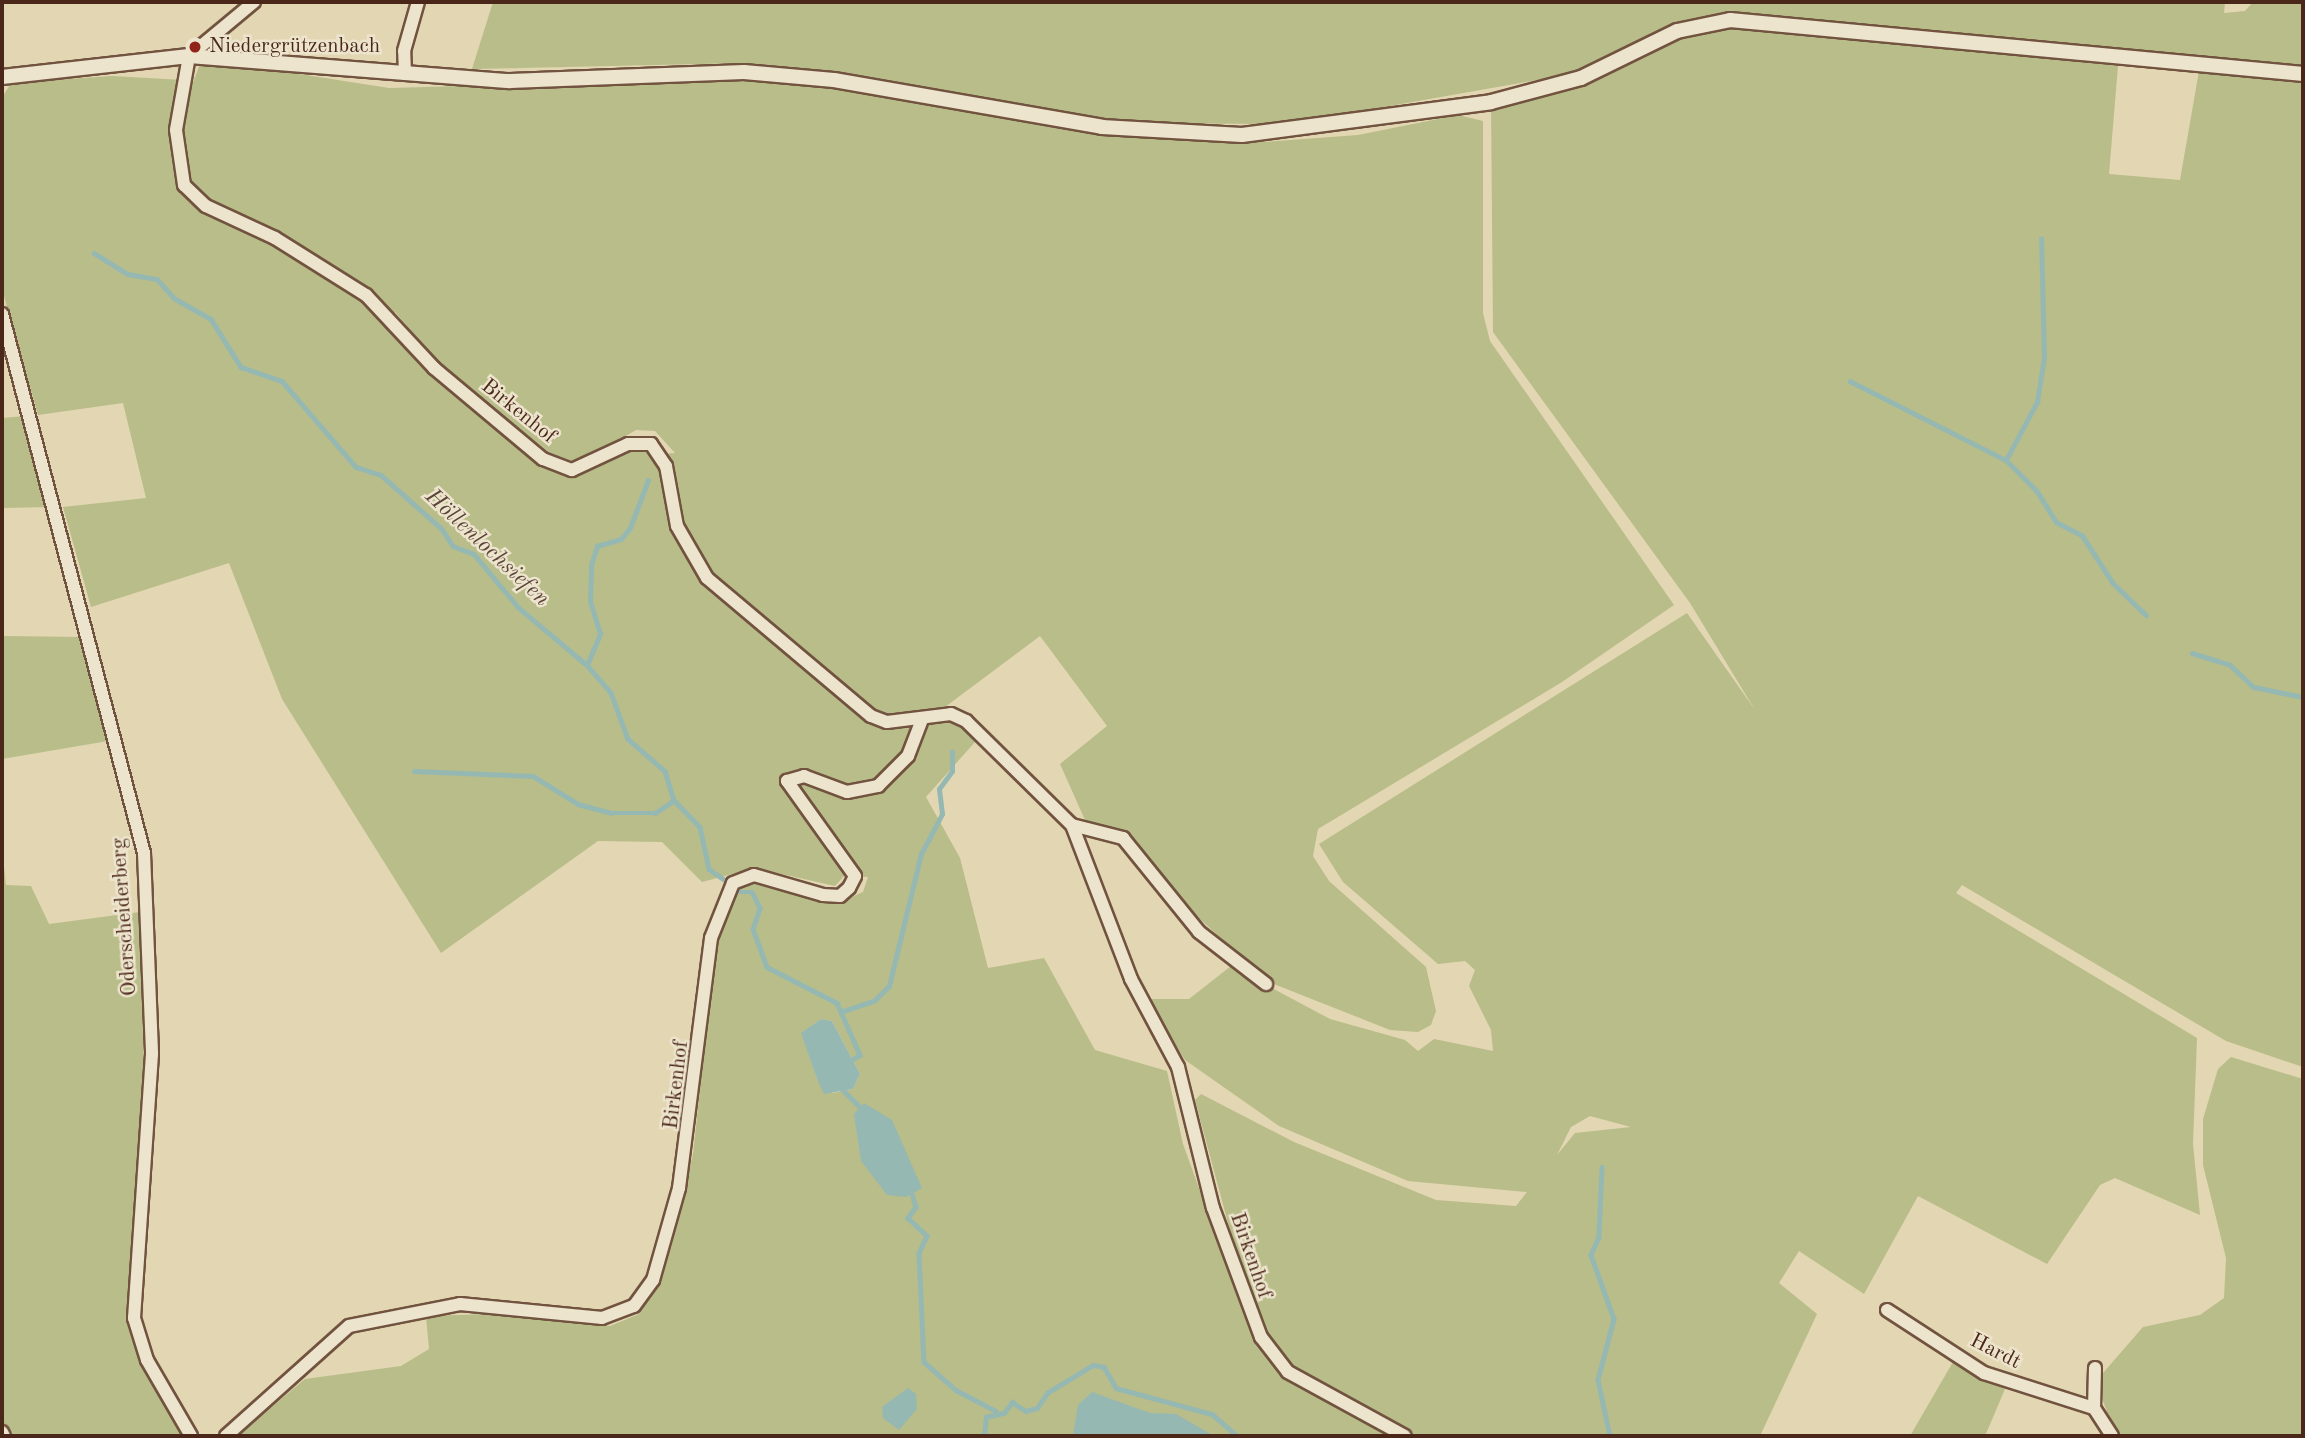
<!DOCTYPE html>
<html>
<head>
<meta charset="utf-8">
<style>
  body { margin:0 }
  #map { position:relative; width:2305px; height:1438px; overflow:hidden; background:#e3d6b2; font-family:"Old Standard TT",serif }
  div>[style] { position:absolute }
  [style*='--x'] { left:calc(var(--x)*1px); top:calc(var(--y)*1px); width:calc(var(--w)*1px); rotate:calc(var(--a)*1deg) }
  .green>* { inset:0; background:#b8bd89 }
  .water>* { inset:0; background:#96b8b2 }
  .stream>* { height:4.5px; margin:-2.25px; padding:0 2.25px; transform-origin:2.25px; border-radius:2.25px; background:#96b8b2 }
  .roads { filter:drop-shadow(2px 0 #71533f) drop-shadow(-2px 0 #71533f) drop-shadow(0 2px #71533f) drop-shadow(0 -2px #71533f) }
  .minor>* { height:12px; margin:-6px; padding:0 6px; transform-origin:6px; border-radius:6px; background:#ede4cd }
  .tertiary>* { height:14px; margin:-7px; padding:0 7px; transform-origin:7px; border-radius:7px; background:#ede4cd }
  .dots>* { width:19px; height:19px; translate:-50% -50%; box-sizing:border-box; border:4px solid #ede4cd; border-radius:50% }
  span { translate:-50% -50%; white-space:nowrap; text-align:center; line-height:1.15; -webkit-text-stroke:5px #ede4cd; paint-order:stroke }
  .poi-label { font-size:21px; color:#4b2719 }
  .left { translate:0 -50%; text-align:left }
  .street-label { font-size:21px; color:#4b2719 }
  .water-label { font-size:23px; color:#5a4438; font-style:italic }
  .frame { position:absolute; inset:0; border:4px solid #4b2719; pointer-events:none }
</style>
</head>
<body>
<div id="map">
  <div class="green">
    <i style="clip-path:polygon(evenodd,493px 2px,2225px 2px,2224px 13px,2245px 11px,2253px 2px,2303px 2px,2303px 66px,2017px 40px,2019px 53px,2118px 66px,2109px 174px,2180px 180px,2199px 71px,2303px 80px,2303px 1067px,2226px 1041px,1962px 885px,1956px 893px,2197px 1038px,2193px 1144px,2200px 1215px,2115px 1178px,2100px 1185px,2047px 1264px,1918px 1196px,1864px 1294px,1799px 1251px,1779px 1283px,1817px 1314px,1760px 1436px,237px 1436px,305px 1379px,401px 1366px,429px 1349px,426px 1316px,488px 1314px,610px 1326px,639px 1314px,671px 1248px,693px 1154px,717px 934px,727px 906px,743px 880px,838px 903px,863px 892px,868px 877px,844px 876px,835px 886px,755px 868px,702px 882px,662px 842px,598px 841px,441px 953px,282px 699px,229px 563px,91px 607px,63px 507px,146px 498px,123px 403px,38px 415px,2px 289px,2px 98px,11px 83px,112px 76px,183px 80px,191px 88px,200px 64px,229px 63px,389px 88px,751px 78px,865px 91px,1031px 123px,1171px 140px,1264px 142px,1358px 135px,1458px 115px,1483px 121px,1483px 313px,1490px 341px,1674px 605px,1562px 682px,1318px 829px,1313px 856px,1329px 881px,1426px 967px,1436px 1011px,1431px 1025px,1418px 1032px,1390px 1030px,1269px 982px,1179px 900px,1127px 832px,1085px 820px,1060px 764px,1107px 726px,1040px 636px,945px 707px,975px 742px,926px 797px,960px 858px,988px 968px,1044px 958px,1095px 1050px,1167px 1071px,1183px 1144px,1226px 1263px,1239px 1264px,1195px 1100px,1201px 1094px,1294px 1142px,1436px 1200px,1516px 1206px,1527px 1192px,1408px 1181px,1279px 1126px,1185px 1060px,1146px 999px,1189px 999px,1231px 966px,1330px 1019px,1405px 1040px,1418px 1051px,1434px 1039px,1493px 1051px,1491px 1030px,1469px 986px,1475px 970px,1465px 961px,1438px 964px,1343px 882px,1319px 844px,1687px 613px,1755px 710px,1690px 603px,1493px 332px,1491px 102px,1554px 86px,1554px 77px,1287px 124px,1122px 123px,838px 72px,746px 63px,472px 69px,493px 2px,395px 312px,442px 367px,550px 453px,573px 461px,589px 457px,636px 430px,655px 431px,675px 453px,652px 455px,628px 444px,572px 470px,543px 459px,434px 368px,394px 322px,395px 312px,493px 2px,821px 1019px,832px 1021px,860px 1074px,853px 1089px,833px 1093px,817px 1079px,802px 1033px,821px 1019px,493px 2px,1590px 1116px,1631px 1127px,1575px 1133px,1557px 1155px,1571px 1127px,1590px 1116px)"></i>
    <i style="clip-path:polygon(25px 416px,50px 507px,2px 508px,2px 418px)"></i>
    <i style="clip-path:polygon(2px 636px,83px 637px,108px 741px,2px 759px)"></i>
    <i style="clip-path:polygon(2px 848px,6px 885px,31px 886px,49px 924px,140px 912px,144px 1079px,127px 1323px,183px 1436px,2px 1436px)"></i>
    <i style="clip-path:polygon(2231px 1057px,2303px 1079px,2303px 1436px,2116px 1436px,2103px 1401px,2103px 1373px,2143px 1327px,2200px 1315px,2224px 1298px,2226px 1258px,2203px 1165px,2203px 1119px,2218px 1069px)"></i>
    <i style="clip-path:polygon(1953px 1362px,2005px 1389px,1985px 1436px,1910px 1436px)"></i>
  </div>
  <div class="water">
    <i style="clip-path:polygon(821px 1019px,832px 1021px,860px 1074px,853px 1089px,824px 1094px,817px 1079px,801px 1033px)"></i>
    <i style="clip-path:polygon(864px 1103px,892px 1120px,922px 1188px,906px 1197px,887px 1195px,861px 1161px,854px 1114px)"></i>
    <i style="clip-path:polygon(908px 1388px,916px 1394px,917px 1409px,899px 1430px,883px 1418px,882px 1407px)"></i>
    <i style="clip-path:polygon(1092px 1392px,1150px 1413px,1176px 1414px,1214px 1436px,1073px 1436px,1078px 1405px)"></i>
  </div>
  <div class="stream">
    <i style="--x:94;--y:253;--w:40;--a:32"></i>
    <i style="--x:128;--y:274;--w:29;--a:10"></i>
    <i style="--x:157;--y:279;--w:25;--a:48"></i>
    <i style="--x:174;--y:298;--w:43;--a:29.6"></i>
    <i style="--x:211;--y:319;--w:57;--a:58"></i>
    <i style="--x:241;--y:367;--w:43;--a:18.9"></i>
    <i style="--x:282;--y:381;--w:113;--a:49.3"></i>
    <i style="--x:356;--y:467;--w:26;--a:18"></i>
    <i style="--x:381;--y:475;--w:81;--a:41.5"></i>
    <i style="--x:442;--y:529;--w:20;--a:57"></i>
    <i style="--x:453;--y:546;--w:22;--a:21"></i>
    <i style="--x:474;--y:554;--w:70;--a:50.2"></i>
    <i style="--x:519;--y:608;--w:89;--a:40"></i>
    <i style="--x:587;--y:665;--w:37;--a:49"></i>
    <i style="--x:611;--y:693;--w:49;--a:69.7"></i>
    <i style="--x:628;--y:739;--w:49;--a:40.9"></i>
    <i style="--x:665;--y:771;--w:30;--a:73"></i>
    <i style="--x:674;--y:800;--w:37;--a:46"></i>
    <i style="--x:700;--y:827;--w:43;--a:77.9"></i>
    <i style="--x:709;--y:869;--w:21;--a:35"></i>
    <i style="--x:1850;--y:381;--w:175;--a:26.9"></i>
    <i style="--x:2006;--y:460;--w:44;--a:45"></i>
    <i style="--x:2037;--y:491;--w:36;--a:58"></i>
    <i style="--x:2056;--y:522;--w:29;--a:27"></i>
    <i style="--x:2082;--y:535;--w:57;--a:57.1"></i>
    <i style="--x:2113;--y:583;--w:46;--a:44.1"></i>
    <i style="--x:2006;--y:460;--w:66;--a:-61.9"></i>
    <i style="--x:2037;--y:402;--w:45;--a:-81"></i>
    <i style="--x:2044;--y:358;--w:119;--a:-91.4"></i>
    <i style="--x:2192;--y:653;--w:39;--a:17"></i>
    <i style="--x:2229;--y:664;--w:34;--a:43"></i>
    <i style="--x:2254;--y:687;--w:50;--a:11.5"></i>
    <i style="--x:587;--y:665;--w:34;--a:-67"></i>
    <i style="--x:600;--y:634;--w:34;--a:-107"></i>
    <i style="--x:590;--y:601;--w:36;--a:-88"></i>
    <i style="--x:591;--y:565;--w:20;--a:-72"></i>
    <i style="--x:597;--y:546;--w:25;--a:-16"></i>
    <i style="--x:621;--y:539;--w:14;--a:-51"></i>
    <i style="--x:630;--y:528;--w:51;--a:-69.4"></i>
    <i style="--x:414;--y:771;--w:119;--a:2.4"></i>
    <i style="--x:533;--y:776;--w:53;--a:31.9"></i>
    <i style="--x:578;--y:804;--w:34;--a:15"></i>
    <i style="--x:611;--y:813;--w:44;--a:0"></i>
    <i style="--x:655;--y:813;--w:23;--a:-34"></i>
    <i style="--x:739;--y:892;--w:13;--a:0"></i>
    <i style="--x:752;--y:892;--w:18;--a:63"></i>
    <i style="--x:760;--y:908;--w:22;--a:108"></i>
    <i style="--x:753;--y:929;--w:40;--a:69.8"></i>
    <i style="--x:767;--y:967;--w:79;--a:27.2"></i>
    <i style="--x:837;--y:1003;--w:57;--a:66.1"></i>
    <i style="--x:860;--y:1055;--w:14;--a:146"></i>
    <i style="--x:841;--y:1012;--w:36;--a:-19"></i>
    <i style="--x:875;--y:1000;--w:20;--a:-45"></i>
    <i style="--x:889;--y:986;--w:136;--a:-76.4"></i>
    <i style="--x:921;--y:854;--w:45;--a:-62.3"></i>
    <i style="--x:942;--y:814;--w:25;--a:-97"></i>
    <i style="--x:939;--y:789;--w:22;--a:-54"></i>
    <i style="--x:952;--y:771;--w:19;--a:-90"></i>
    <i style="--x:841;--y:1088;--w:33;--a:45"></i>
    <i style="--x:896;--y:1135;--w:46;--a:68.4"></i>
    <i style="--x:1602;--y:1167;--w:70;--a:92.5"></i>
    <i style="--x:1599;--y:1237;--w:20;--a:114"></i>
    <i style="--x:1591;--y:1255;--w:68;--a:70.2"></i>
    <i style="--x:1614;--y:1319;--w:63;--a:104.7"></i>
    <i style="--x:1598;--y:1380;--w:57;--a:77.9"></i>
    <i style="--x:911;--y:1190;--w:18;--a:74"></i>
    <i style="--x:916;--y:1207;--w:14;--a:126"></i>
    <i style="--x:908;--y:1218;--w:26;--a:43"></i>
    <i style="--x:927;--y:1236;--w:19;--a:115"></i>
    <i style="--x:919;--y:1253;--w:109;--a:87.4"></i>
    <i style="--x:924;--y:1362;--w:43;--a:41.2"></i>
    <i style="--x:956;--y:1390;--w:45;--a:27.7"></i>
    <i style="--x:984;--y:1436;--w:19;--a:-84"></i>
    <i style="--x:986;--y:1417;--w:18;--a:-13"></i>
    <i style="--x:1004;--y:1413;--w:14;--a:-54"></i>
    <i style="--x:1012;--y:1402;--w:17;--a:33"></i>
    <i style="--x:1026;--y:1411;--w:11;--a:-15"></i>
    <i style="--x:1037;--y:1408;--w:18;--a:-56"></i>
    <i style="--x:1047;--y:1393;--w:54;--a:-31.3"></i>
    <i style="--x:1093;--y:1365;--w:11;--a:10"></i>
    <i style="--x:1104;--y:1367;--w:24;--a:60"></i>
    <i style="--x:1116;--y:1388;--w:99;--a:15.2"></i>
    <i style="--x:1212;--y:1414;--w:33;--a:41"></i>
  </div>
  <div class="roads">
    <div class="minor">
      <i style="--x:254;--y:2;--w:85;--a:140.3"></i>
      <i style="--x:189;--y:56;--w:75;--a:100"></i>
      <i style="--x:176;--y:130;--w:56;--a:81.7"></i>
      <i style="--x:184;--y:185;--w:30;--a:44"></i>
      <i style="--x:206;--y:206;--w:76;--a:24.9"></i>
      <i style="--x:275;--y:238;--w:107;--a:32.1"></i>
      <i style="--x:366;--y:295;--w:100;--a:47"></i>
      <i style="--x:434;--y:368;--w:142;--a:39.9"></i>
      <i style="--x:543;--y:459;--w:31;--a:21"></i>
      <i style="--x:572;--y:470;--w:62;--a:-24.9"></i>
      <i style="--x:628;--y:444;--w:23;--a:0"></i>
      <i style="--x:651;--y:444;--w:27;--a:56"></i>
      <i style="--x:666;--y:466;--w:61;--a:79.6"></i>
      <i style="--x:677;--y:526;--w:60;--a:60"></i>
      <i style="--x:707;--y:578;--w:214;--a:40.1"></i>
      <i style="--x:871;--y:716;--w:17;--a:21"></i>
      <i style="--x:887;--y:722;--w:64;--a:-7.1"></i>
      <i style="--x:951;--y:714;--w:17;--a:25"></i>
      <i style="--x:966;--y:721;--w:148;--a:44.5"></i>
      <i style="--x:1072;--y:825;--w:165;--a:69"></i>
      <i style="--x:1131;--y:979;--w:100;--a:61.9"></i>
      <i style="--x:1178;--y:1067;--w:145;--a:76.1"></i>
      <i style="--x:1213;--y:1208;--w:138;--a:69.6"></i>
      <i style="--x:1261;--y:1337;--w:44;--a:52.4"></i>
      <i style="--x:1288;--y:1372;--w:133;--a:28.7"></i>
      <i style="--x:405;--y:74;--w:23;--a:-92"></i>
      <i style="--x:404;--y:51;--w:51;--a:-74.1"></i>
      <i style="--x:2;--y:314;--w:557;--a:75.24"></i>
      <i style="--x:144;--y:853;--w:201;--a:87.7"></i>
      <i style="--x:152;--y:1054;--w:265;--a:93.9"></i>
      <i style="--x:134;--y:1318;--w:44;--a:72.8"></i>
      <i style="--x:147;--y:1360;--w:88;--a:59.9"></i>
      <i style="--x:1072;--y:825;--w:53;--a:14.3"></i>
      <i style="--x:1123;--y:838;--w:121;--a:51"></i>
      <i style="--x:1199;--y:932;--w:85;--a:37.8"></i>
      <i style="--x:1887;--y:1310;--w:116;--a:33"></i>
      <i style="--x:1984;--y:1373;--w:115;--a:17.7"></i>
      <i style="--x:2095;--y:1368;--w:40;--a:91.4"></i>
      <i style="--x:2094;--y:1408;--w:33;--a:57"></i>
      <i style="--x:2;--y:1432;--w:4;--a:63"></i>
      <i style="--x:226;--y:1436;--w:165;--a:-41.8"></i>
      <i style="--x:349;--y:1326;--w:113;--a:-11.2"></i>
      <i style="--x:460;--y:1304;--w:143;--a:5.6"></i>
      <i style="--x:602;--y:1318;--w:34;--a:-21"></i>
      <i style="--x:634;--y:1306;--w:32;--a:-54"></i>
      <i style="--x:653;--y:1280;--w:96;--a:-74.2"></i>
      <i style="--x:679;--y:1188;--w:252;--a:-82.7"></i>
      <i style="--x:711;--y:938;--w:59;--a:-68.2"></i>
      <i style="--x:733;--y:883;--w:22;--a:-21"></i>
      <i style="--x:754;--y:875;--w:72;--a:16.2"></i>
      <i style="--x:823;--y:895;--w:17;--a:3"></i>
      <i style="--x:840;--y:896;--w:12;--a:-42"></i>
      <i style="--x:849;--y:888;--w:13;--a:-63"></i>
      <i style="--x:855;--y:876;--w:117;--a:-125.6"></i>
      <i style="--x:787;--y:781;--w:18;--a:-16"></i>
      <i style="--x:804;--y:776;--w:46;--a:20.4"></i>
      <i style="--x:847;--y:792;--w:32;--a:-11"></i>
      <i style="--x:878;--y:786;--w:42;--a:-45"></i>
      <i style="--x:908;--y:756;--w:40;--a:-69"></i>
    </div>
    <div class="tertiary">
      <i style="--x:2;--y:77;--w:188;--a:-6.4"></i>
      <i style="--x:189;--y:56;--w:322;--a:4.5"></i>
      <i style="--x:510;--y:81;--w:234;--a:-2.2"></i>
      <i style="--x:744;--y:72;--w:90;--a:5.1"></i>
      <i style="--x:834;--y:80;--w:272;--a:9.9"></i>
      <i style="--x:1102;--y:127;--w:140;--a:3.3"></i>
      <i style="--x:1242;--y:135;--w:251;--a:-7.5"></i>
      <i style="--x:1491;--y:102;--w:93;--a:-14.9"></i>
      <i style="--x:1581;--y:78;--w:107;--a:-26.1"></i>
      <i style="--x:1677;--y:31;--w:54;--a:-11.7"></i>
      <i style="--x:1730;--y:20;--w:576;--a:5.38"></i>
    </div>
  </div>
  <div class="dots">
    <i style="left:195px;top:47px;background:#8f2418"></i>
  </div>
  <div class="poi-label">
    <span class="left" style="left:209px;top:47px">Niedergrützenbach</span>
  </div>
  <div class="street-label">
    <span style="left:518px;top:412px;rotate:39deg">Birkenhof</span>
    <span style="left:125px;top:917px;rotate:-94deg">Oderscheiderberg</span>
    <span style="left:677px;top:1085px;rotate:-83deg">Birkenhof</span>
    <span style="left:1250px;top:1256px;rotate:71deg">Birkenhof</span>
    <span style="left:1995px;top:1352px;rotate:27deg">Hardt</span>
  </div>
  <div class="water-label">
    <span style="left:487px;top:548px;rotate:43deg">Höllenlochsiefen</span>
  </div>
  <div class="frame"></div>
</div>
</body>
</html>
